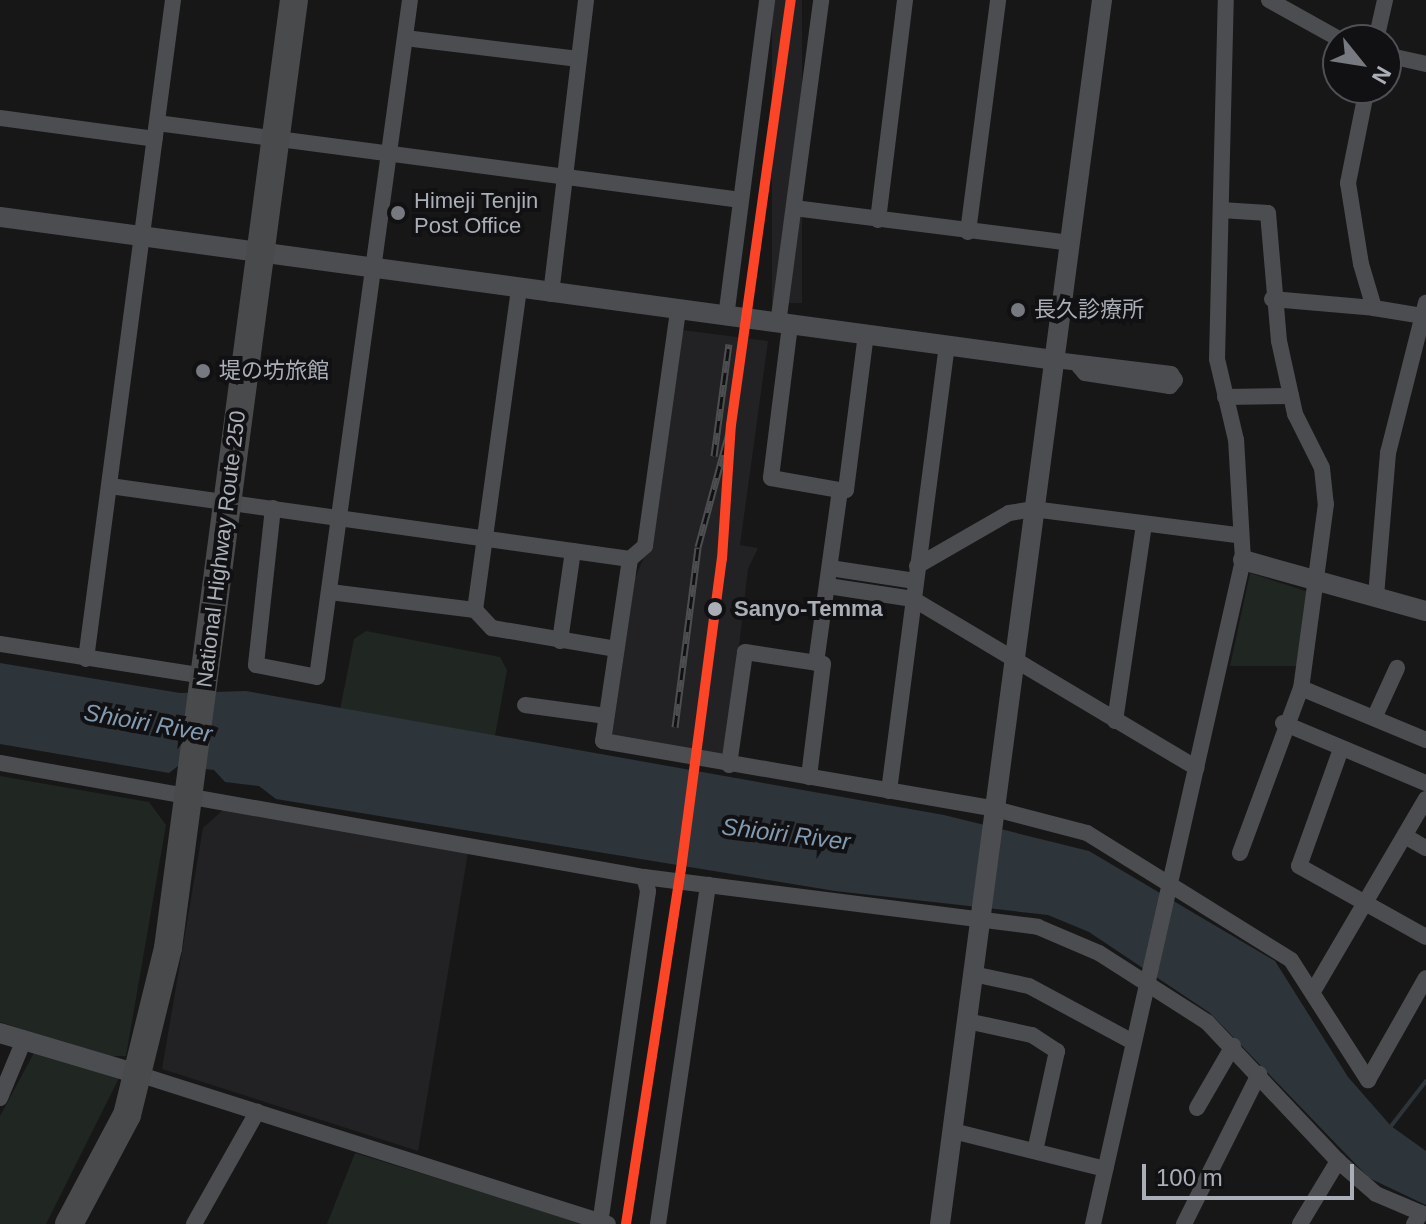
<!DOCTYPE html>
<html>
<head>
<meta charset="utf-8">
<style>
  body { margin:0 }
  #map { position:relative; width:1426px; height:1224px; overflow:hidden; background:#171717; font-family:Helvetica,"Noto Sans JP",sans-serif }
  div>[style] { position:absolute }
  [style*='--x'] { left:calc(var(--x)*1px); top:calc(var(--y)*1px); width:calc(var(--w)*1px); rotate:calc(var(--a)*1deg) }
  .built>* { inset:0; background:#222224; transform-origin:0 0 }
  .green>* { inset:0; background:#202621 }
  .water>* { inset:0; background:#2d343a }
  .stream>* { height:4px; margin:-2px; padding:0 2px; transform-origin:2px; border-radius:2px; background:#2d343a }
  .minor>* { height:16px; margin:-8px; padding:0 8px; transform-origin:8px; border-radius:8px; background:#4c4d50 }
  .tertiary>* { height:20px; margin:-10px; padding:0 10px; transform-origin:10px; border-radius:10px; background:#4c4d50 }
  .trunk>* { height:28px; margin:-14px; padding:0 14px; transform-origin:14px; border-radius:14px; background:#494a4c }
  .rail>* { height:7px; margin-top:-3.5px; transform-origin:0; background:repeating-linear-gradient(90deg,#111113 0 12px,#4c4e50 0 24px); box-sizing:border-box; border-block:2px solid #4c4e50 }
  .rail-1>* { height:10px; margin:-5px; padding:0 5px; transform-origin:5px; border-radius:5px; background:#fb4526 }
  .dots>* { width:22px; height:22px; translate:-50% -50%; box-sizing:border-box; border:4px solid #111113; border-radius:50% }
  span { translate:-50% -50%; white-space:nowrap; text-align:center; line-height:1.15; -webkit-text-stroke:8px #111113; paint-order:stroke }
  .poi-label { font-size:22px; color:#a9aeb7 }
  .left { translate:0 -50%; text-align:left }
  .street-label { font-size:22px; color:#a9aeb7 }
  .stop-label { font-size:22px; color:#a9aeb7; font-weight:700 }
  .water-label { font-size:24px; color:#839bb0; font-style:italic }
  .north { position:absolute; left:1322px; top:24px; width:80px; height:80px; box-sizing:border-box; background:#111113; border:2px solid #4e5055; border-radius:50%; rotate:120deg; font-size:22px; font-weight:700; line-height:32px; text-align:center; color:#a9aeb7 }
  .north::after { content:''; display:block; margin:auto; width:28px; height:36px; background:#76797f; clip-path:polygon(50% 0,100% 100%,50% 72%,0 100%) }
  .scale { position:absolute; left:1142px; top:1164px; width:212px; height:36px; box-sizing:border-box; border:4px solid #a9aeb7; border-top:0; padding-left:10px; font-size:24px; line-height:28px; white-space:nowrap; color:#a9aeb7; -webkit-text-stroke:6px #111113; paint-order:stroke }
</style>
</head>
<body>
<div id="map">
  <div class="built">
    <i style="left:772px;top:0;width:30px;height:303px"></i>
    <i style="clip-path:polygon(682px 330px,768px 341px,740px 545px,758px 548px,748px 569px,726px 757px,612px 736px,635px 578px,653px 537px)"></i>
    <i style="clip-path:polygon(224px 809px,469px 847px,418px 1151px,162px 1069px,203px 828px)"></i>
  </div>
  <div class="green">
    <i style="clip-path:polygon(1250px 573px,1315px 594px,1301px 666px,1230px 666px)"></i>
    <i style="clip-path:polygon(366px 631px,500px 657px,507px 670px,495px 736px,340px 710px,354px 639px)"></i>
    <i style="clip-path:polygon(0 776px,149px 802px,166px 825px,126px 1056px,105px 1056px,0 1022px)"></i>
    <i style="clip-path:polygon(35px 1051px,119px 1078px,46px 1224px,0 1224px,0 1116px)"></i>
    <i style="clip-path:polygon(355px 1153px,585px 1224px,327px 1224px)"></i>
  </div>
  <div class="water">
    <i style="clip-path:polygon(0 663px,180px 693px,246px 691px,944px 815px,1089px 851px,1275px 961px,1348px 1077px,1391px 1126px,1426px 1151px,1426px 1205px,1369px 1178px,1210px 1013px,1089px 932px,1048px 915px,835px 891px,276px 799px,259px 786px,225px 782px,214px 770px,178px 766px,169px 773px,0 744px)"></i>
  </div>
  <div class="stream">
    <i style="--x:1388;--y:1130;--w:62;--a:-52.2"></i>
  </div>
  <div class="minor">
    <i style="--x:1269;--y:0;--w:82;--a:29.1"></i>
    <i style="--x:405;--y:38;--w:175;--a:6.9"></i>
    <i style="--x:1376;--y:40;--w:41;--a:-77.3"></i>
    <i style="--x:1386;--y:55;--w:41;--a:12.7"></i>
    <i style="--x:1367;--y:88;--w:97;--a:101.3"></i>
    <i style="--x:1348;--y:183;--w:82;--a:80.9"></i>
    <i style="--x:1361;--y:264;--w:46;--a:73.5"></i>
    <i style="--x:1374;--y:308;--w:50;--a:9.3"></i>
    <i style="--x:0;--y:118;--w:156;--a:7.7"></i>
    <i style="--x:157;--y:123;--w:589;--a:7.51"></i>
    <i style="--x:794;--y:208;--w:278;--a:7.2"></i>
    <i style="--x:1221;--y:210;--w:47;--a:3.7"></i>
    <i style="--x:1268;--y:213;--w:128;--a:85.1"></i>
    <i style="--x:1279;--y:341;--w:75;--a:77.6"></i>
    <i style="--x:1295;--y:414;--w:60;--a:63.4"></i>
    <i style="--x:1322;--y:468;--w:36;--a:84"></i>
    <i style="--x:1326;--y:504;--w:186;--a:97.7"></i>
    <i style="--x:1301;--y:688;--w:176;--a:110.3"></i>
    <i style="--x:878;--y:220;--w:222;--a:-83"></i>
    <i style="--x:968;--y:232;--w:234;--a:-82.6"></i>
    <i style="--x:551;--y:294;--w:296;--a:-83.2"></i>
    <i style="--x:1272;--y:299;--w:102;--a:5"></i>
    <i style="--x:678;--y:311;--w:237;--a:98"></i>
    <i style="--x:645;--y:546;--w:20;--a:139"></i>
    <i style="--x:630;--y:559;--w:184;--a:98.4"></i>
    <i style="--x:603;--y:741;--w:398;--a:9.8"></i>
    <i style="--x:995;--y:809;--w:95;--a:14.6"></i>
    <i style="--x:1087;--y:833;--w:240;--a:31.9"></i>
    <i style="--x:1291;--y:960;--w:143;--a:57.3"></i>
    <i style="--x:1368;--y:1080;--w:117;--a:-60.4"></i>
    <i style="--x:726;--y:317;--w:320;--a:-82.6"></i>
    <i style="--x:778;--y:324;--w:327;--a:-82.4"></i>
    <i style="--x:790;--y:325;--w:154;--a:97.1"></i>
    <i style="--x:771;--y:478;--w:70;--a:9.9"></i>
    <i style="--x:840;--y:490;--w:6;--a:0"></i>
    <i style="--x:846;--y:490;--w:157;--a:-82.7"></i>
    <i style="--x:1055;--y:360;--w:117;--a:6.9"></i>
    <i style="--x:1171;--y:374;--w:7;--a:56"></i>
    <i style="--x:1175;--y:380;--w:8;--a:130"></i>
    <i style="--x:1170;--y:386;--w:86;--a:-171.3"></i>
    <i style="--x:1085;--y:373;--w:9;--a:-131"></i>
    <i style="--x:1225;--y:397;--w:66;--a:-0.9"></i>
    <i style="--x:110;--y:486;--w:525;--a:7.99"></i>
    <i style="--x:273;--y:508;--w:158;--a:96.2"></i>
    <i style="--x:256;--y:665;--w:62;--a:11.1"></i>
    <i style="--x:317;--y:677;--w:683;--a:-82.18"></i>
    <i style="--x:917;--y:566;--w:106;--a:-29.9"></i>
    <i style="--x:1009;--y:513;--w:24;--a:-9"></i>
    <i style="--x:1033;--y:509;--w:205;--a:7.3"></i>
    <i style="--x:830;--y:568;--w:86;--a:8.7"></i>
    <i style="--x:828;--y:586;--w:86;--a:8.7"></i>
    <i style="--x:913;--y:599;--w:330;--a:30.8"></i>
    <i style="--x:330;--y:592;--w:146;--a:7.1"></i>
    <i style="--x:475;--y:610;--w:25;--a:47"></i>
    <i style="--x:492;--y:628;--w:126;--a:9.6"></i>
    <i style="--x:1376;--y:596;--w:144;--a:-85.2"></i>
    <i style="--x:1388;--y:453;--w:155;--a:-75.8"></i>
    <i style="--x:475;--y:610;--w:323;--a:-82.2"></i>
    <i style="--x:560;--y:641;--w:91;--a:-81.8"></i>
    <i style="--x:0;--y:644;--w:207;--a:8.9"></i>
    <i style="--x:86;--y:659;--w:665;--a:-82.48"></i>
    <i style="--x:816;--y:663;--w:175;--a:-82.1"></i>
    <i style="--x:1301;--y:688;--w:135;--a:22.6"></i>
    <i style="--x:525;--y:705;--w:82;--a:7.7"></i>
    <i style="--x:1375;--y:716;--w:53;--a:-65.4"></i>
    <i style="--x:1115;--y:721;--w:199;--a:-81.6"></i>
    <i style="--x:1283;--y:723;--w:155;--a:22.8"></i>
    <i style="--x:1341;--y:749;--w:124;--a:109.7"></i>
    <i style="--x:1299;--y:866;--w:145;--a:29.2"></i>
    <i style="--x:0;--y:763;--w:654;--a:10.04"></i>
    <i style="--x:644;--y:877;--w:15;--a:74"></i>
    <i style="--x:648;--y:891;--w:336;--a:98.2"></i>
    <i style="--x:729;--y:765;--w:114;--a:-81.9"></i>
    <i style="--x:745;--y:652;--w:79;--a:8.7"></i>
    <i style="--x:823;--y:664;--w:114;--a:97.1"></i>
    <i style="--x:889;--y:791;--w:448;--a:-82.6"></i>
    <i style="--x:1405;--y:836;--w:24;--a:30"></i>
    <i style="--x:644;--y:877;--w:397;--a:7.2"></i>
    <i style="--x:1038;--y:927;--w:66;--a:23.1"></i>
    <i style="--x:1099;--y:953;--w:128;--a:32.6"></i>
    <i style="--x:1207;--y:1022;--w:191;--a:46.7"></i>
    <i style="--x:1338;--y:1161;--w:50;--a:41"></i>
    <i style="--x:1376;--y:1194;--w:49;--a:22.9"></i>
    <i style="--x:1421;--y:1213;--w:13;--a:122"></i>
    <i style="--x:973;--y:974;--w:57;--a:12.1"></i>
    <i style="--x:1029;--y:986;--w:118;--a:28.3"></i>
    <i style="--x:1315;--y:988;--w:219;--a:-59.6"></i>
    <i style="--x:967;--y:1021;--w:66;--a:12.2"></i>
    <i style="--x:1032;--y:1035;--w:30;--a:33"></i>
    <i style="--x:1057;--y:1051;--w:102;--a:102.4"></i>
    <i style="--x:141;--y:1075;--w:490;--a:17.7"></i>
    <i style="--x:0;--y:1098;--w:63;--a:-67.5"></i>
    <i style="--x:1197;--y:1108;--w:72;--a:-59.9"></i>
    <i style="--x:953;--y:1131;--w:157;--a:14"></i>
    <i style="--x:194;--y:1224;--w:129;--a:-60.6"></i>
    <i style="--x:658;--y:1224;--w:343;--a:-81.6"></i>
    <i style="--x:1093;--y:1224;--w:681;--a:-77.27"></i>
    <i style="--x:1243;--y:560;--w:120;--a:-93.3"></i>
    <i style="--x:1236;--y:440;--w:83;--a:-103.2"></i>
    <i style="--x:1217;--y:359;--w:359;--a:-88.6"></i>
    <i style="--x:1184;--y:1224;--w:168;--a:-63.4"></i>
    <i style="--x:1300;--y:1224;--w:74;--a:-58.9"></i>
  </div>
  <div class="tertiary">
    <i style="--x:0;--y:217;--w:1065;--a:7.72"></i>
    <i style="--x:1243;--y:560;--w:190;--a:15.6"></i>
    <i style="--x:0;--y:1033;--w:147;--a:16.6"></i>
    <i style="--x:940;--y:1224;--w:1235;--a:-82.46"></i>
  </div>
  <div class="trunk">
    <i style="--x:69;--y:1224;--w:123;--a:-62"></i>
    <i style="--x:127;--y:1115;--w:172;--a:-76.2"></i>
    <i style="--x:168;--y:948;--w:956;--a:-82.43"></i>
  </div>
  <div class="rail">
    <i style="--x:714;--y:456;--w:113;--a:-82.4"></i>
    <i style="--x:675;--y:727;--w:181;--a:-82.7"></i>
    <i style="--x:698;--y:547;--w:126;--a:-74.9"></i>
  </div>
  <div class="rail-1">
    <i style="--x:626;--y:1224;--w:359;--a:-81.2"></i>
    <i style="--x:681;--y:869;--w:313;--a:-82.5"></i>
    <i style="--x:722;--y:559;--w:134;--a:-86.2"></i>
    <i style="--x:731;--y:425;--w:429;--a:-82"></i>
  </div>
  <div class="dots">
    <i style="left:398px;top:213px;background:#76797f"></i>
    <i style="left:1018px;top:310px;background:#76797f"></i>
    <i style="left:203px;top:371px;background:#76797f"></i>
    <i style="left:715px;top:609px;background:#a9aeb7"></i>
  </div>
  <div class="poi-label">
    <span class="left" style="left:414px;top:213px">Himeji Tenjin<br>Post Office</span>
    <span class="left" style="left:1034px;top:310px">長久診療所</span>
    <span class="left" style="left:219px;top:371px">堤の坊旅館</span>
  </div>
  <div class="street-label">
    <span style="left:221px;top:549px;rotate:-83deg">National Highway Route 250</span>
  </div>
  <div class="stop-label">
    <span class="left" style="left:734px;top:609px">Sanyo-Temma</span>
  </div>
  <div class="water-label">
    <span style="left:148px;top:723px;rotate:10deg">Shioiri River</span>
    <span style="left:786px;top:834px;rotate:7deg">Shioiri River</span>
  </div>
  <div class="north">N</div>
  <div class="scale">100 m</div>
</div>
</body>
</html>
